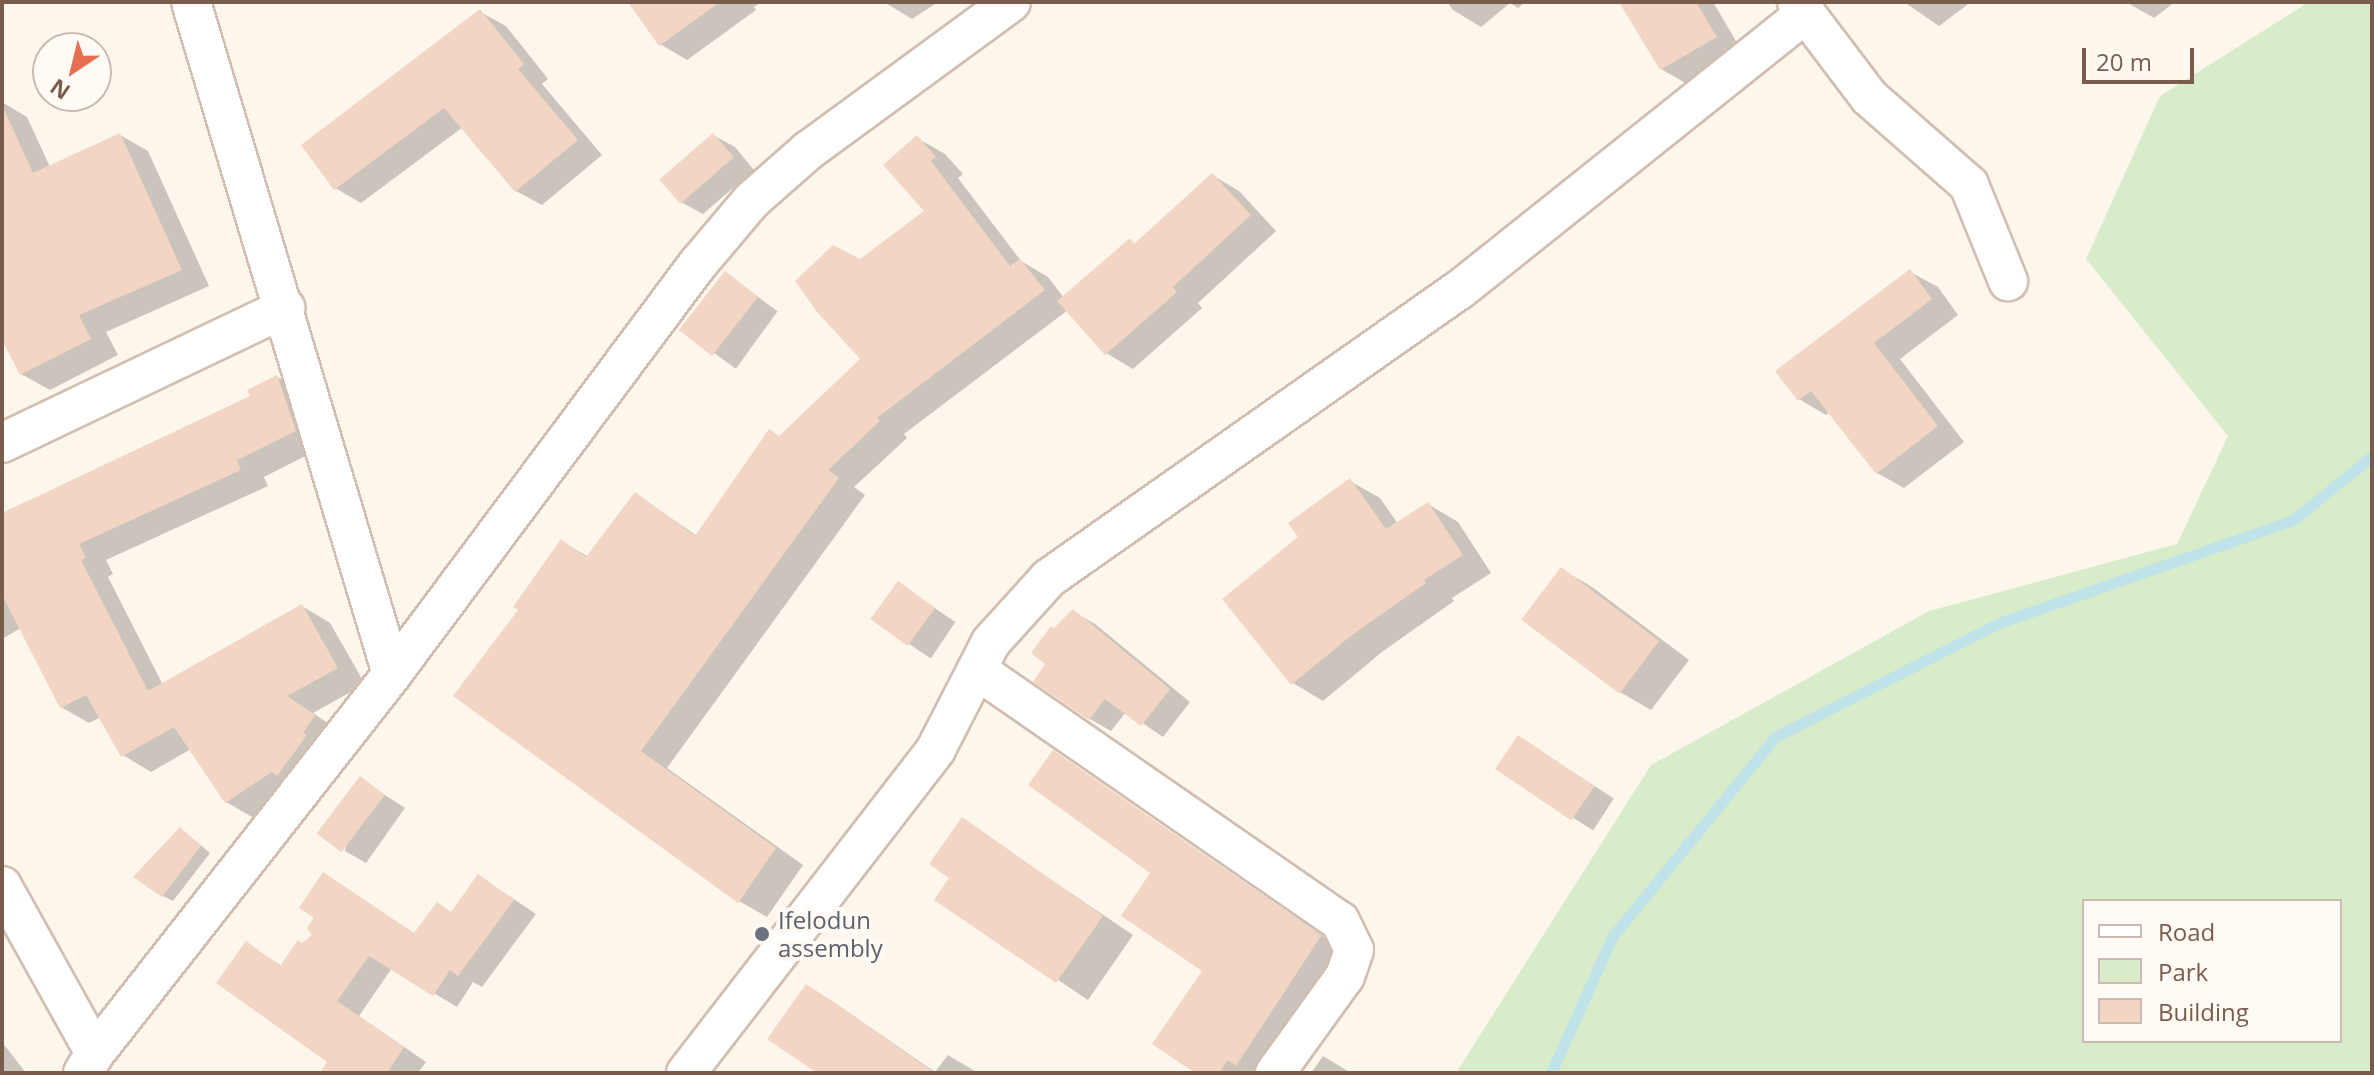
<!DOCTYPE html>
<html>
<head>
<meta charset="utf-8">
<style>
  body { margin:0 }
  #map { position:relative; width:2374px; height:1075px; overflow:hidden; background:#fdf6ec; font-family:"Open Sans",sans-serif }
  div>[style] { position:absolute }
  [style*='--x'] { left:calc(var(--x)*1px); top:calc(var(--y)*1px); width:calc(var(--w)*1px); rotate:calc(var(--a)*1deg) }
  .green>* { inset:0; background:#d8ecc9 }
  .shadow>* { inset:0; background:#0003; transform-origin:0 0 }
  .stream>* { height:11px; margin:-5.5px; padding:0 5.5px; transform-origin:5.5px; border-radius:5.5px; background:#bfe3e8 }
  .building>* { inset:0; background:#f3d5c3; transform-origin:0 0 }
  .roads { filter:drop-shadow(2px 0 #d1beb0) drop-shadow(-2px 0 #d1beb0) drop-shadow(0 2px #d1beb0) drop-shadow(0 -2px #d1beb0) }
  .minor>* { height:38px; margin:-19px; padding:0 19px; transform-origin:19px; border-radius:19px; background:#fff }
  .dots>* { width:22px; height:22px; translate:-50% -50%; box-sizing:border-box; border:4px solid #fffaf3; border-radius:50% }
  span { translate:-50% -50%; white-space:nowrap; text-align:center; line-height:1.15; -webkit-text-stroke:8px #fffaf3; paint-order:stroke }
  .worship-label { font-size:24px; color:#5b616d }
  .left { translate:0 -50%; text-align:left }
  .frame { position:absolute; inset:0; border:4px solid #7a5c4d; pointer-events:none }
  .legend { position:absolute; left:2082px; top:899px; width:260px; height:144px; box-sizing:border-box; background:#fffaf3; border:2px solid #cabbb1; margin:0; padding:10px 14px; list-style:none; font-size:24px; color:#7a5c4d }
  .legend li { display:flex; align-items:center; gap:16px; height:40px }
  .legend b { width:40px; border:2px solid #cabbb1 }
  .north { position:absolute; left:32px; top:32px; width:80px; height:80px; box-sizing:border-box; background:#fffaf3; border:2px solid #cabbb1; border-radius:50%; rotate:215deg; font-size:22px; font-weight:700; line-height:32px; text-align:center; color:#7a5c4d }
  .north::after { content:''; display:block; margin:auto; width:28px; height:36px; background:#e76f51; clip-path:polygon(50% 0,100% 100%,50% 72%,0 100%) }
  .scale { position:absolute; left:2082px; top:48px; width:112px; height:36px; box-sizing:border-box; border:4px solid #7a5c4d; border-top:0; padding-left:10px; font-size:24px; line-height:28px; white-space:nowrap; color:#7a5c4d; -webkit-text-stroke:6px #fffaf3; paint-order:stroke }
</style>
</head>
<body>
<div id="map">
  <div class="green">
    <i style="clip-path:polygon(evenodd,2309px 2px,2372px 2px,2372px 1073px,1456px 1073px,1651px 765px,1929px 611px,2177px 544px,2228px 436px,2086px 259px,2160px 96px,2309px 2px,2084px 901px,2340px 901px,2340px 1041px,2084px 1041px,2084px 901px)"></i>
  </div>
  <div class="shadow">
    <i style="clip-path:polygon(628px 2px,761px 2px,754px 7px,756px 10px,687px 60px,660px 44px)"></i>
    <i style="clip-path:polygon(884px 2px,938px 2px,912px 19px)"></i>
    <i style="clip-path:polygon(1447px 2px,1525px 2px,1518px 8px,1510px 3px,1481px 27px,1453px 10px)"></i>
    <i style="clip-path:polygon(1621px 2px,1713px 2px,1743px 53px,1689px 85px,1661px 69px)"></i>
    <i style="clip-path:polygon(1904px 2px,1971px 2px,1939px 26px)"></i>
    <i style="clip-path:polygon(2126px 2px,2175px 2px,2154px 18px)"></i>
    <i style="clip-path:polygon(480px 12px,506px 26px,548px 79px,542px 84px,602px 155px,542px 205px,516px 191px,463px 127px,361px 203px,335px 188px)"></i>
    <i style="clip-path:polygon(2px 102px,27px 117px,50px 167px,120px 135px,148px 151px,209px 286px,106px 332px,118px 355px,50px 390px,21px 374px,2px 335px)"></i>
    <i style="clip-path:polygon(713px 135px,735px 147px,754px 170px,703px 214px,681px 202px,662px 179px)"></i>
    <i style="clip-path:polygon(917px 138px,945px 154px,963px 174px,958px 178px,1021px 261px,1048px 277px,1064px 298px,1130px 241px,1137px 245px,1212px 175px,1239px 191px,1276px 231px,1198px 303px,1202px 308px,1133px 369px,1106px 353px,1068px 310px,904px 434px,907px 438px,854px 487px,865px 495px,667px 768px,803px 865px,767px 917px,739px 901px,520px 610px,562px 542px,589px 557px,636px 494px,697px 536px,780px 437px,863px 359px,860px 261px,927px 211px)"></i>
    <i style="clip-path:polygon(1910px 272px,1938px 287px,1958px 315px,1900px 359px,1964px 442px,1904px 488px,1877px 473px,1830px 412px,1826px 415px,1799px 399px)"></i>
    <i style="left:725px;top:273px;width:65px;height:71px;rotate:36deg"></i>
    <i style="clip-path:polygon(277px 377px,305px 393px,323px 447px,264px 477px,268px 486px,106px 560px,113px 574px,108px 577px,163px 685px,302px 606px,330px 623px,365px 684px,313px 713px,342px 733px,301px 788px,254px 818px,226px 802px,191px 749px,151px 772px,123px 755px,101px 717px,89px 723px,61px 707px,21px 628px,2px 639px,2px 515px,253px 397px)"></i>
    <i style="clip-path:polygon(1350px 481px,1380px 498px,1398px 524px,1428px 504px,1458px 522px,1491px 573px,1452px 598px,1454px 601px,1382px 652px,1323px 701px,1293px 683px,1301px 538px)"></i>
    <i style="clip-path:polygon(1561px 569px,1592px 587px,1689px 660px,1651px 710px,1620px 692px)"></i>
    <i style="left:899px;top:584px;width:68px;height:44px;rotate:34deg"></i>
    <i style="clip-path:polygon(1074px 612px,1095px 624px,1190px 702px,1163px 737px,1126px 712px,1111px 731px,1090px 719px,1048px 664px,1055px 630px)"></i>
    <i style="left:1519px;top:737px;width:113px;height:38px;rotate:33deg"></i>
    <i style="clip-path:polygon(1054px 752px,1347px 953px,1269px 1073px,1198px 1073px,1205px 971px,1153px 872px)"></i>
    <i style="clip-path:polygon(360px 779px,405px 808px,366px 863px,345px 851px)"></i>
    <i style="clip-path:polygon(962px 820px,1133px 935px,1088px 1000px,937px 899px,952px 877px)"></i>
    <i style="clip-path:polygon(181px 829px,210px 853px,173px 901px,163px 896px)"></i>
    <i style="clip-path:polygon(479px 876px,536px 914px,482px 987px,473px 982px,457px 1007px,392px 968px,359px 1016px,426px 1062px,418px 1073px,322px 1073px,330px 1062px,246px 944px,282px 966px,303px 945px,416px 934px,453px 913px)"></i>
    <i style="clip-path:polygon(832px 1001px,935px 1072px,948px 1055px,978px 1073px,820px 1073px)"></i>
    <i style="clip-path:polygon(2px 1042px,26px 1073px,2px 1073px)"></i>
    <i style="clip-path:polygon(1323px 1056px,1351px 1073px,1311px 1073px)"></i>
  </div>
  <div class="stream">
    <i style="--x:1551;--y:1073;--w:149;--a:-65.8"></i>
    <i style="--x:1612;--y:937;--w:258;--a:-50.8"></i>
    <i style="--x:1775;--y:737;--w:251;--a:-27"></i>
    <i style="--x:1999;--y:623;--w:312;--a:-19.3"></i>
    <i style="--x:2293;--y:520;--w:102;--a:-39"></i>
  </div>
  <div class="building">
    <i style="clip-path:polygon(628px 2px,720px 2px,659px 46px)"></i>
    <i style="clip-path:polygon(1619px 2px,1696px 2px,1717px 37px,1660px 70px)"></i>
    <i style="clip-path:polygon(480px 9px,524px 64px,518px 69px,578px 140px,515px 192px,444px 108px,334px 190px,301px 145px)"></i>
    <i style="clip-path:polygon(2px 105px,33px 173px,120px 133px,182px 270px,79px 315px,91px 339px,20px 375px,2px 340px)"></i>
    <i style="left:713px;top:133px;width:32px;height:71px;rotate:49deg"></i>
    <i style="clip-path:polygon(917px 135px,936px 157px,931px 161px,1010px 266px,1020px 259px,1045px 290px,877px 418px,880px 421px,828px 470px,839px 478px,641px 751px,776px 848px,738px 903px,453px 696px,518px 610px,513px 607px,561px 539px,586px 557px,635px 492px,695px 536px,769px 429px,779px 436px,860px 359px,817px 312px,795px 281px,833px 245px,860px 259px,924px 211px,883px 165px)"></i>
    <i style="clip-path:polygon(1212px 173px,1251px 215px,1173px 287px,1177px 292px,1105px 355px,1057px 301px,1130px 238px,1134px 244px)"></i>
    <i style="clip-path:polygon(1910px 269px,1932px 299px,1874px 343px,1938px 426px,1876px 474px,1811px 391px,1798px 401px,1775px 371px)"></i>
    <i style="left:725px;top:271px;width:42px;height:75px;rotate:38deg"></i>
    <i style="clip-path:polygon(277px 375px,296px 431px,237px 460px,241px 470px,79px 544px,86px 558px,81px 560px,148px 691px,302px 604px,338px 668px,287px 696px,315px 715px,303px 733px,307px 735px,277px 776px,272px 772px,225px 803px,174px 727px,121px 757px,86px 695px,60px 708px,2px 595px,2px 513px,250px 396px,247px 390px)"></i>
    <i style="clip-path:polygon(1350px 478px,1386px 529px,1428px 502px,1463px 555px,1424px 580px,1426px 583px,1352px 635px,1291px 685px,1222px 599px,1298px 537px,1288px 523px)"></i>
    <i style="left:1561px;top:567px;width:123px;height:66px;rotate:37deg"></i>
    <i style="left:898px;top:581px;width:46px;height:47px;rotate:36deg"></i>
    <i style="clip-path:polygon(1073px 609px,1170px 689px,1141px 726px,1105px 699px,1089px 720px,1033px 682px,1045px 664px,1031px 653px,1051px 626px,1054px 628px)"></i>
    <i style="left:1518px;top:735px;width:92px;height:41px;rotate:34deg"></i>
    <i style="clip-path:polygon(1053px 750px,1321px 936px,1236px 1066px,1228px 1060px,1219px 1073px,1195px 1073px,1152px 1044px,1202px 971px,1121px 916px,1150px 873px,1028px 785px)"></i>
    <i style="left:360px;top:776px;width:31px;height:72px;rotate:37deg"></i>
    <i style="clip-path:polygon(962px 817px,1103px 916px,1056px 983px,934px 900px,949px 878px,929px 864px)"></i>
    <i style="clip-path:polygon(180px 827px,201px 846px,162px 897px,133px 877px)"></i>
    <i style="clip-path:polygon(323px 872px,414px 933px,437px 902px,451px 912px,478px 874px,514px 900px,458px 976px,450px 970px,433px 996px,369px 956px,337px 1001px,404px 1047px,387px 1073px,320px 1073px,327px 1062px,216px 983px,246px 941px,280px 966px,298px 940px,302px 943px,312px 935px,307px 928px,314px 918px,299px 908px)"></i>
    <i style="clip-path:polygon(806px 984px,835px 1003px,935px 1073px,817px 1073px,767px 1039px)"></i>
  </div>
  <div class="roads">
    <div class="minor">
      <i style="--x:191;--y:2;--w:701;--a:73.35"></i>
      <i style="--x:1797;--y:2;--w:119;--a:52.8"></i>
      <i style="--x:1869;--y:97;--w:133;--a:41.3"></i>
      <i style="--x:1969;--y:185;--w:104;--a:67.9"></i>
      <i style="--x:2;--y:443;--w:314;--a:-25.5"></i>
      <i style="--x:977;--y:670;--w:441;--a:34.7"></i>
      <i style="--x:1340;--y:921;--w:32;--a:64"></i>
      <i style="--x:1354;--y:950;--w:28;--a:109"></i>
      <i style="--x:1345;--y:976;--w:120;--a:125.8"></i>
      <i style="--x:2;--y:886;--w:191;--a:60.9"></i>
      <i style="--x:83;--y:1073;--w:23;--a:-59"></i>
      <i style="--x:95;--y:1053;--w:482;--a:-51.9"></i>
      <i style="--x:392;--y:674;--w:510;--a:-53.29"></i>
      <i style="--x:697;--y:265;--w:85;--a:-49.8"></i>
      <i style="--x:752;--y:200;--w:76;--a:-41.3"></i>
      <i style="--x:809;--y:150;--w:250;--a:-36.2"></i>
      <i style="--x:686;--y:1073;--w:409;--a:-52.3"></i>
      <i style="--x:936;--y:749;--w:120;--a:-62.8"></i>
      <i style="--x:991;--y:642;--w:86;--a:-47.8"></i>
      <i style="--x:1049;--y:578;--w:500;--a:-35.1"></i>
      <i style="--x:1458;--y:291;--w:445;--a:-38.6"></i>
    </div>
  </div>
  <div class="dots">
    <i style="left:762px;top:934px;background:#6b7280"></i>
  </div>
  <div class="worship-label">
    <span class="left" style="left:778px;top:934px">Ifelodun<br>assembly</span>
  </div>
  <div class="frame"></div>
  <ul class="legend">
  <li><b style="height:10px;background:#fff"></b>Road</li>
  <li><b style="height:22px;background:#d8ecc9"></b>Park</li>
  <li><b style="height:22px;background:#f3d5c3"></b>Building</li>
  </ul>
  <div class="north">N</div>
  <div class="scale">20 m</div>
</div>
</body>
</html>
